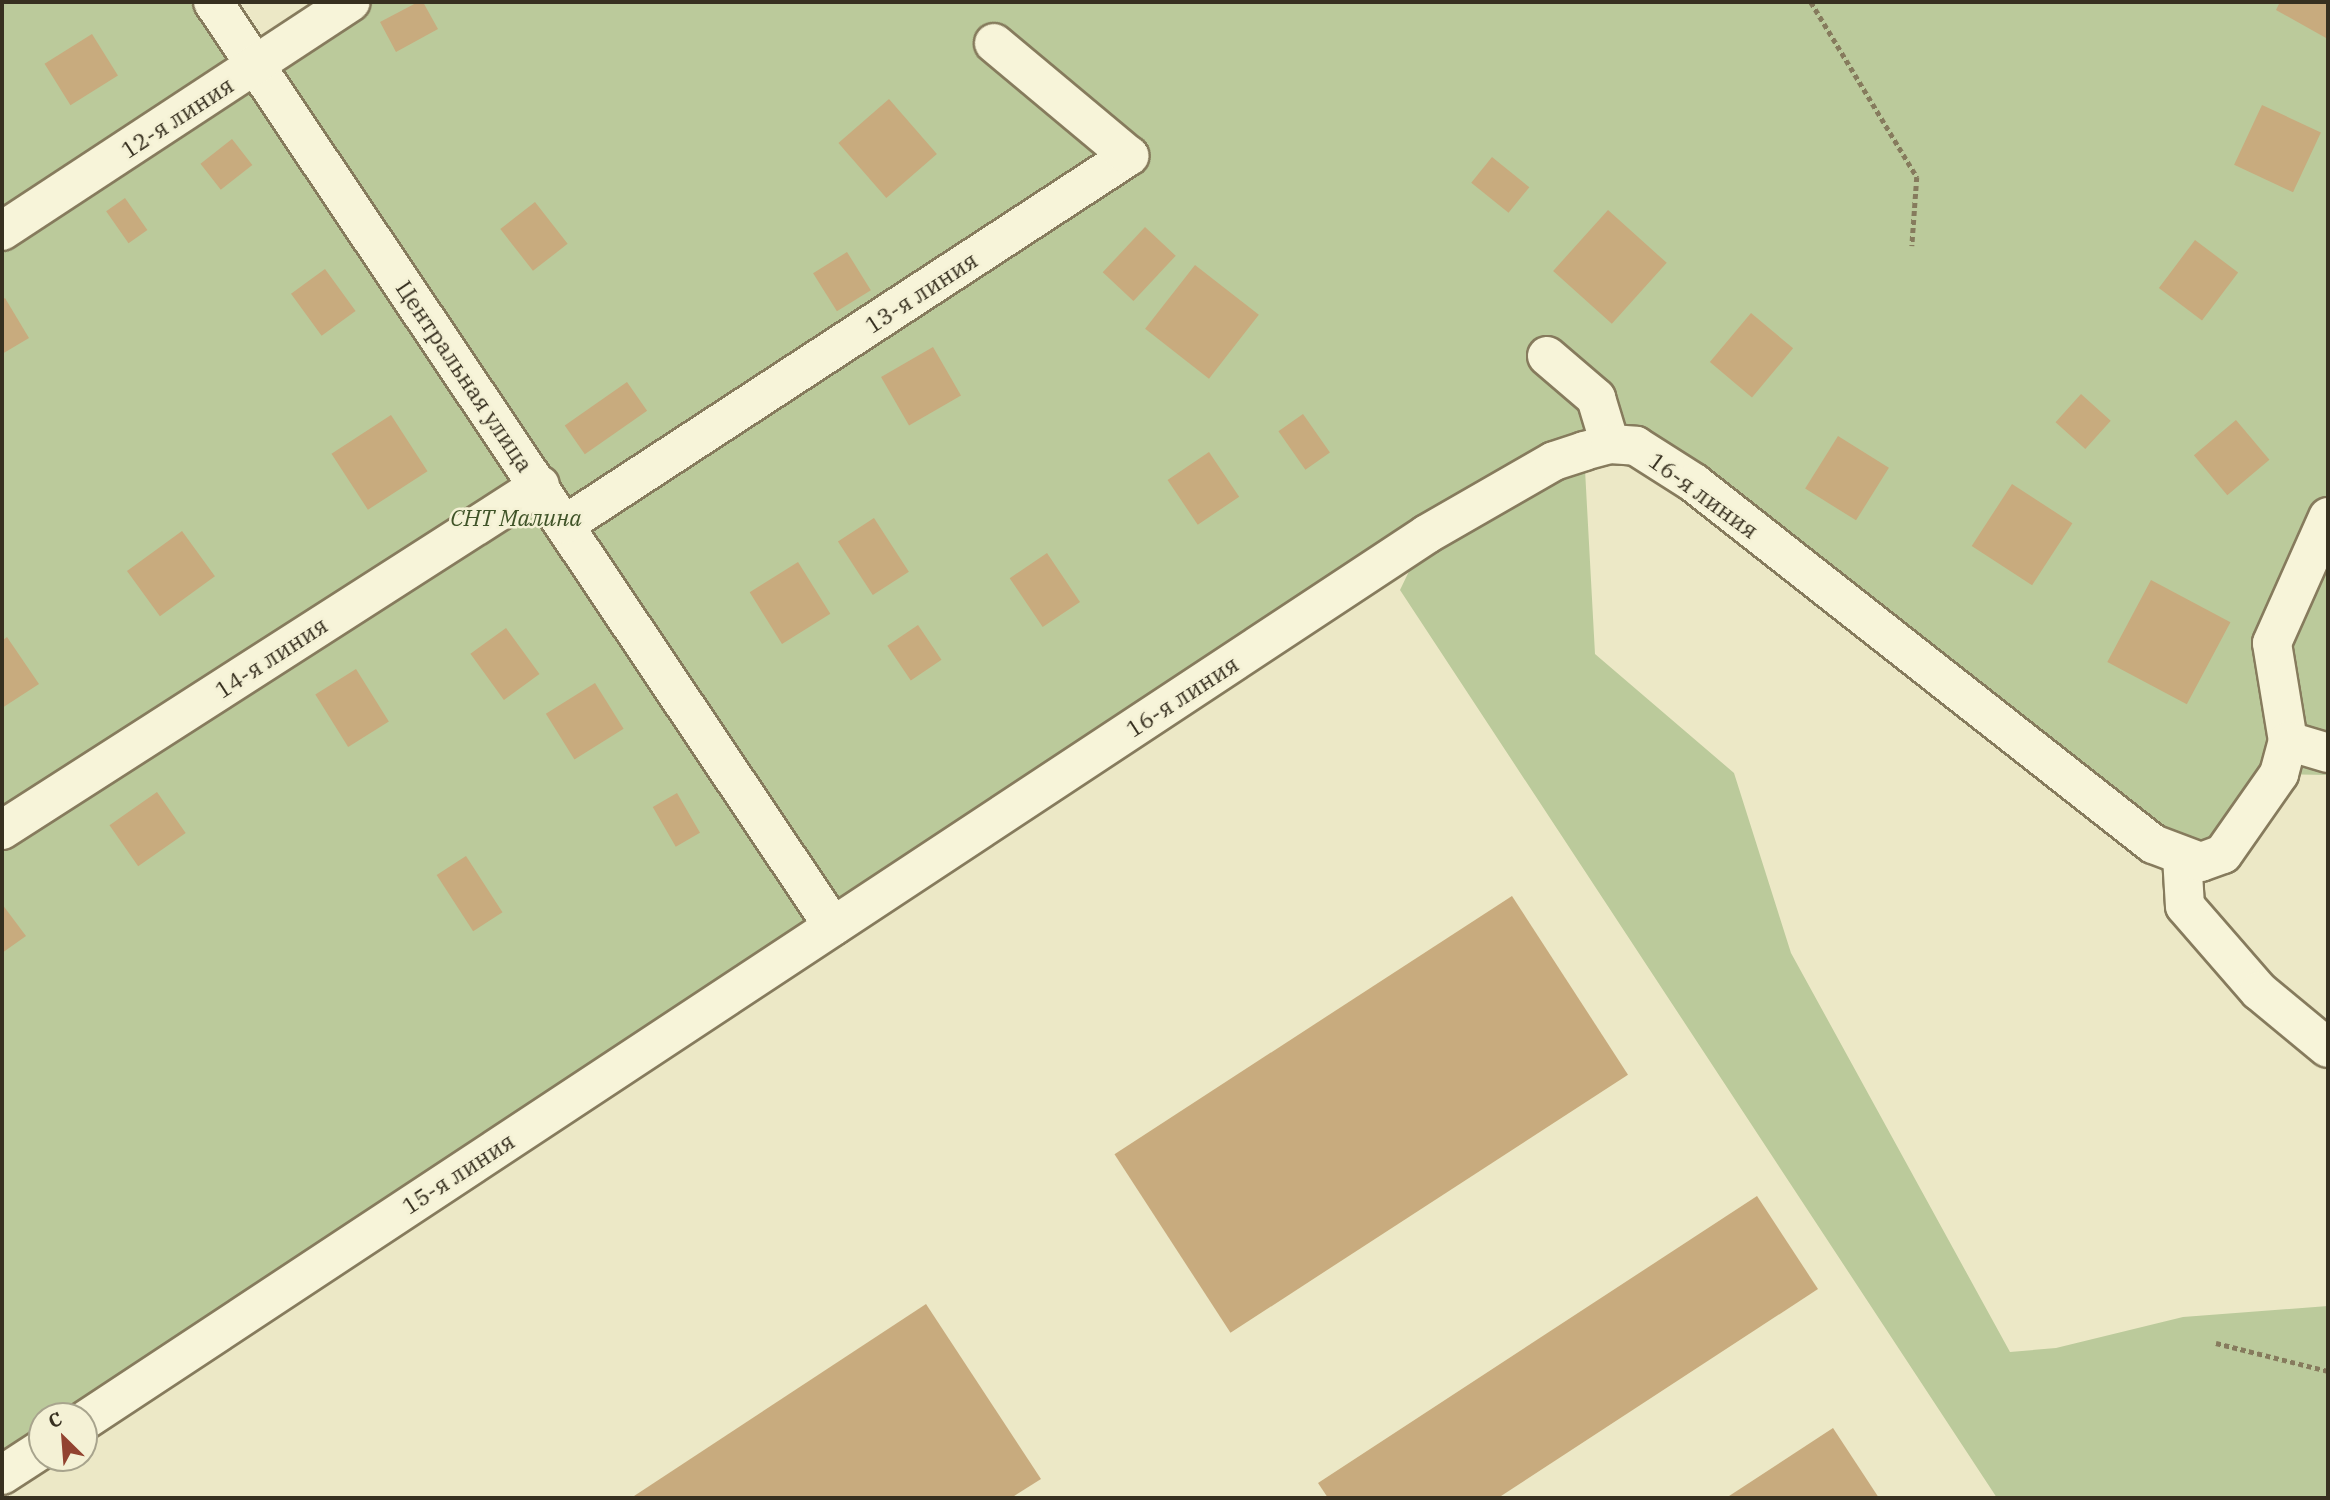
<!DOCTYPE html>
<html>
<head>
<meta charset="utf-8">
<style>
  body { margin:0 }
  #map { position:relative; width:2330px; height:1500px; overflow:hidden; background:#ece8c6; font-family:"IBM Plex Serif",serif }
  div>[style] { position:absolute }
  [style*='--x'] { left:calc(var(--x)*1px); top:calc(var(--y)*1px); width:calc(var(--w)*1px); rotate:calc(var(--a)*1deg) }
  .green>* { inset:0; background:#bbca9b }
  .building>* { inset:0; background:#c8ab7e; transform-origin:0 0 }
  .path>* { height:4.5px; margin-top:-2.25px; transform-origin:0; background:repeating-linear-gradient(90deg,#867b5d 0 5px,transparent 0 8.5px) }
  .roads { filter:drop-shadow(2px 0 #867b5d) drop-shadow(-2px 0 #867b5d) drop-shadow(0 2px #867b5d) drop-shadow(0 -2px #867b5d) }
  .street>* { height:38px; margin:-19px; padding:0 19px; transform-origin:19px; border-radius:19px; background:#f7f4d9 }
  span { translate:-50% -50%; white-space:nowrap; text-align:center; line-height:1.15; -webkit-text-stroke:5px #f4f1d5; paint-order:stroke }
  .street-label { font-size:23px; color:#373020 }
  .park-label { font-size:23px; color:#3f5327; font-style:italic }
  .frame { position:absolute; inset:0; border:4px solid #373020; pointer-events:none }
  .north { position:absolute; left:28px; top:1402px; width:70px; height:70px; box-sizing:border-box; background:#f4f1d5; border:2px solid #a8a48d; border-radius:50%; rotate:335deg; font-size:19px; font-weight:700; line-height:28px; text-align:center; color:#373020 }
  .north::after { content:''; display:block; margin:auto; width:24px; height:32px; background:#924330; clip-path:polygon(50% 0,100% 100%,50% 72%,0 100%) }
</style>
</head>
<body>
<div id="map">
  <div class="green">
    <i style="clip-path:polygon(2px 2px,213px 2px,254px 66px,350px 2px,2328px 2px,2328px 775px,2279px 774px,2201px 862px,1694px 483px,1584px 451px,1595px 654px,1734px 773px,1791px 953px,2010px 1352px,2056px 1348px,2183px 1317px,2328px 1306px,2328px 1498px,1997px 1498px,1400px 590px,1426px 536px,84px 1416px,42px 1416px,42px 1449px,2px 1475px)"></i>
  </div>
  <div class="building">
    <i style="clip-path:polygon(418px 2px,423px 2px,438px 29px,396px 52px,380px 22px)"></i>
    <i style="clip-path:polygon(2280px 2px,2328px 2px,2326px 38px,2276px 10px)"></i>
    <i style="left:92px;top:34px;width:49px;height:56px;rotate:58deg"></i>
    <i style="left:889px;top:99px;width:73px;height:67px;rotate:49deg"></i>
    <i style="left:2262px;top:105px;width:65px;height:66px;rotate:25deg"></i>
    <i style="left:232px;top:139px;width:33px;height:40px;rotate:52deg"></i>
    <i style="left:1492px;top:157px;width:48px;height:33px;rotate:39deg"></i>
    <i style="left:125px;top:198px;width:39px;height:23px;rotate:55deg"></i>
    <i style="left:535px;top:202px;width:53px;height:44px;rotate:52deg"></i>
    <i style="left:1608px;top:210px;width:79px;height:82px;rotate:42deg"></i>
    <i style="left:1145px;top:227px;width:42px;height:62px;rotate:43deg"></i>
    <i style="left:2195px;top:240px;width:54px;height:60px;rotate:37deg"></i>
    <i style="left:847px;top:252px;width:45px;height:40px;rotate:58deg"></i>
    <i style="left:1195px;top:265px;width:81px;height:81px;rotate:38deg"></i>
    <i style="left:325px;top:269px;width:52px;height:42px;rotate:54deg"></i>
    <i style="clip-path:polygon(5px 298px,29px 338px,2px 354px,2px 300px)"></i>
    <i style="left:1751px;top:313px;width:55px;height:64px;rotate:40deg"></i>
    <i style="left:933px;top:347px;width:56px;height:60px;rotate:60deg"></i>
    <i style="left:627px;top:382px;width:35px;height:76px;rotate:55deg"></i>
    <i style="left:2081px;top:394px;width:40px;height:38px;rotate:42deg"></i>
    <i style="left:1303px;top:414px;width:47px;height:30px;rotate:55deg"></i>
    <i style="left:391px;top:415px;width:67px;height:71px;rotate:57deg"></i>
    <i style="left:2236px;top:420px;width:52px;height:55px;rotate:50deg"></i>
    <i style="left:1838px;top:436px;width:60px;height:62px;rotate:32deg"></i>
    <i style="left:1209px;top:452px;width:54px;height:50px;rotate:56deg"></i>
    <i style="left:2012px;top:484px;width:72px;height:74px;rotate:33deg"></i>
    <i style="left:874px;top:518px;width:64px;height:43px;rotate:57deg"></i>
    <i style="left:182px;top:531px;width:56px;height:68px;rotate:54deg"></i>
    <i style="left:1047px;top:553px;width:59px;height:45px;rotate:56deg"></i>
    <i style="left:798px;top:562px;width:61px;height:57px;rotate:58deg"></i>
    <i style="left:2151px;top:580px;width:90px;height:93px;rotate:28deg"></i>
    <i style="left:918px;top:625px;width:42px;height:37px;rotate:56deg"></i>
    <i style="left:506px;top:628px;width:57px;height:44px;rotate:54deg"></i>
    <i style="clip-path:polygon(7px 637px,39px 684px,2px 708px,2px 641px)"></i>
    <i style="left:356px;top:669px;width:62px;height:48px;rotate:58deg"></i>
    <i style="left:595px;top:683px;width:54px;height:58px;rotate:58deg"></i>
    <i style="left:157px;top:792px;width:50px;height:58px;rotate:55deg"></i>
    <i style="left:677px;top:793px;width:46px;height:28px;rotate:60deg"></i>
    <i style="left:466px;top:856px;width:67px;height:35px;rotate:57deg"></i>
    <i style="left:1512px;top:896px;width:213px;height:474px;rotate:57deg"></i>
    <i style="clip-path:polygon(2px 904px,26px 936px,2px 953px)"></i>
    <i style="clip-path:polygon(1757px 1196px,1818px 1289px,1498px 1498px,1328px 1498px,1318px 1483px)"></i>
    <i style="clip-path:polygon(926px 1304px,1041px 1479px,1011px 1498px,631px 1498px)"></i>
    <i style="clip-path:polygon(1833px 1428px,1879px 1498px,1726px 1498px)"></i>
  </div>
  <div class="path">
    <i style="--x:1811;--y:2;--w:205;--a:58.8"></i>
    <i style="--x:1917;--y:177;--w:69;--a:94.1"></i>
    <i style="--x:2216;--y:1343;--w:115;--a:14"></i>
  </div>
  <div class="roads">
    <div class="street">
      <i style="--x:213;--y:2;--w:1113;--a:56.14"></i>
      <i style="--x:2;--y:231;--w:417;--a:-33.3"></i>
      <i style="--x:1547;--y:356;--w:65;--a:40.6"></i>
      <i style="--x:1596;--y:398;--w:48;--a:73.1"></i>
      <i style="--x:566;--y:524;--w:673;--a:-33.17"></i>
      <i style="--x:1129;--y:156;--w:176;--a:-140.1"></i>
      <i style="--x:2288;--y:741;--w:99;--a:-99.3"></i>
      <i style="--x:2272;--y:643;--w:138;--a:-66"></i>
      <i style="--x:2;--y:830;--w:639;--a:-32.67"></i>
      <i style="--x:2182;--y:856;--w:50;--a:86.6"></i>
      <i style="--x:2185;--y:906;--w:113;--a:49"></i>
      <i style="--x:2259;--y:991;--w:89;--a:39.6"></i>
      <i style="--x:84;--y:1421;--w:1609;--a:-33.44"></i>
      <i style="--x:1427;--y:534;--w:146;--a:-29.9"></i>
      <i style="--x:1554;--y:461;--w:32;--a:-18"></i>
      <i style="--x:1584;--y:451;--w:27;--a:-15"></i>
      <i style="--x:1610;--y:444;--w:26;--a:4"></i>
      <i style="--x:1636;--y:446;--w:69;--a:32.5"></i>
      <i style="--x:1694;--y:483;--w:584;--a:38.18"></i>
      <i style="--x:2153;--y:844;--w:51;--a:20.6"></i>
      <i style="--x:2201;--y:862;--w:23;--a:-20"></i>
      <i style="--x:2223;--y:854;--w:98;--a:-55"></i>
      <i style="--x:2279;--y:774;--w:34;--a:-75"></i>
      <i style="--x:2288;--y:741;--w:42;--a:16.7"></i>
      <i style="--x:2;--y:1475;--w:48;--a:-33"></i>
    </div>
  </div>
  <div class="street-label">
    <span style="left:177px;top:117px;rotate:-33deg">12-я линия</span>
    <span style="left:921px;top:292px;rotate:-33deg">13-я линия</span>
    <span style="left:465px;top:376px;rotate:56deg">Центральная улица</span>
    <span style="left:1704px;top:495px;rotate:36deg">16-я линия</span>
    <span style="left:271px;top:657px;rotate:-33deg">14-я линия</span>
    <span style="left:1182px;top:696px;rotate:-33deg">16-я линия</span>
    <span style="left:458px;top:1173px;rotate:-33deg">15-я линия</span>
  </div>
  <div class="park-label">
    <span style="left:516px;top:517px">СНТ Малина</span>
  </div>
  <div class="frame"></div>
  <div class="north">С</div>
</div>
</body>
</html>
